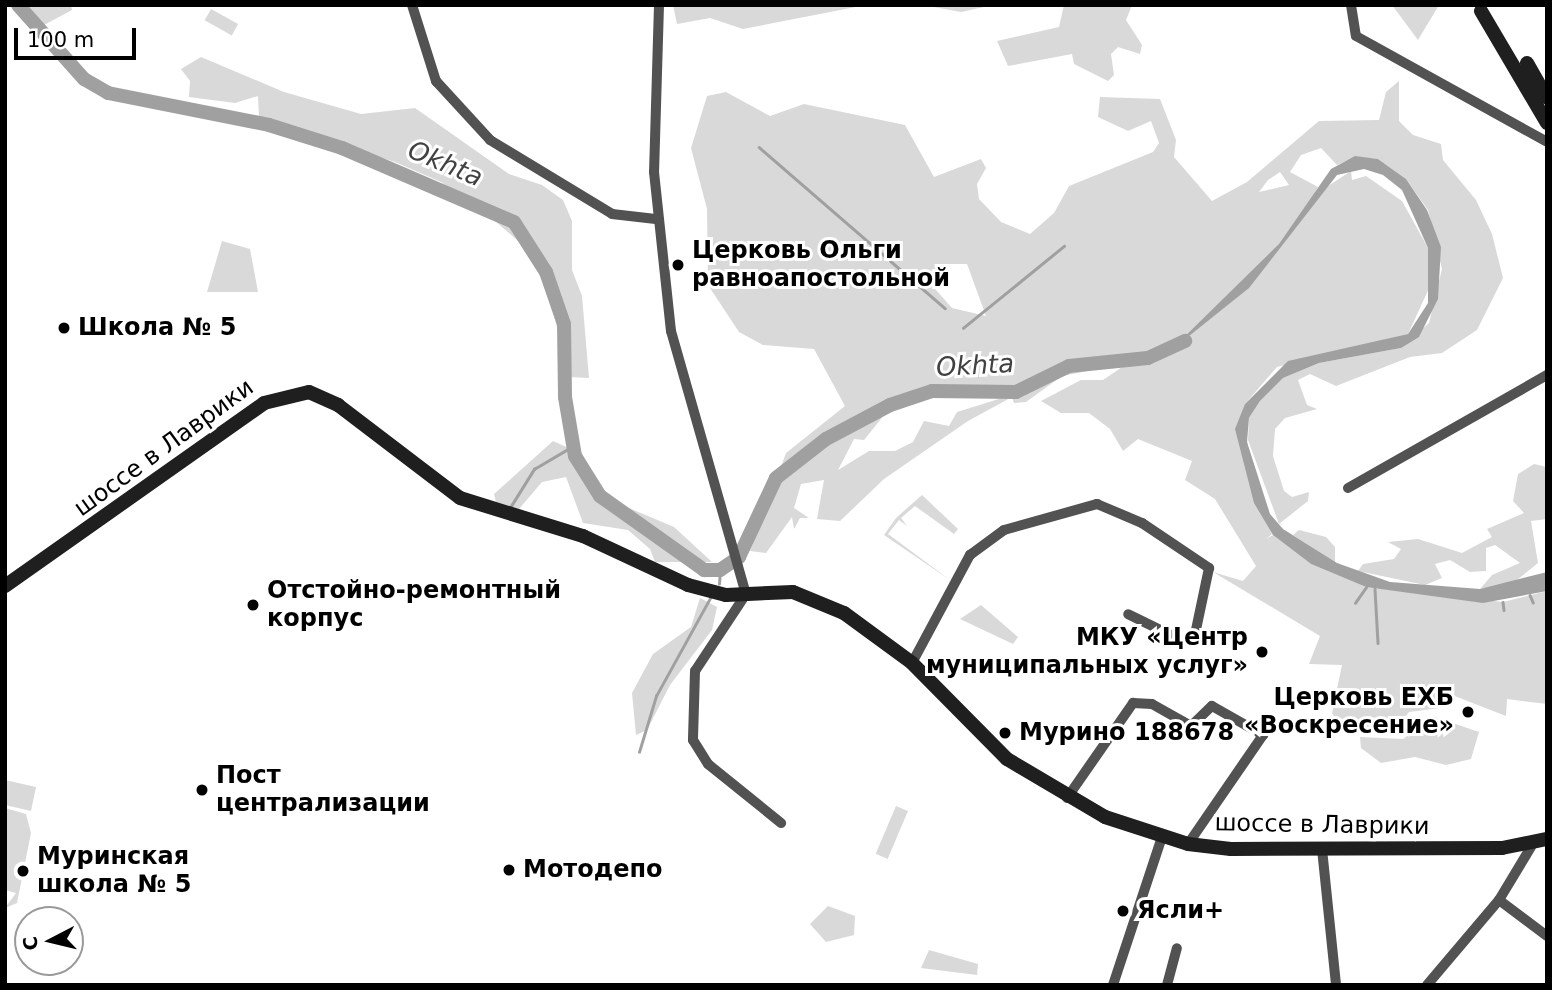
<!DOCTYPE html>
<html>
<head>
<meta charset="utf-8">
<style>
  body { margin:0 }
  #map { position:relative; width:1552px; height:990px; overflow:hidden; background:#fff; font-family:"DejaVu Sans",sans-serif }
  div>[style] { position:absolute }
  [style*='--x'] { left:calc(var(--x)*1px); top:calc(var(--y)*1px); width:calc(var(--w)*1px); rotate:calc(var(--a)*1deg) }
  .green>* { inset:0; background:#d9d9d9; transform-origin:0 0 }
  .water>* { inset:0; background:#a0a0a0 }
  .stream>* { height:2.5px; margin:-1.25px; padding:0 1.25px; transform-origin:1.25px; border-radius:1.25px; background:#a0a0a0 }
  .river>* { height:14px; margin:-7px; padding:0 7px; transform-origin:7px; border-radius:7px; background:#a0a0a0 }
  .street>* { height:10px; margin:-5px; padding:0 5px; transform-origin:5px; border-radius:5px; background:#525252 }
  .secondary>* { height:14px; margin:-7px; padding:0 7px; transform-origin:7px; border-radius:7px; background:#1f1f1f }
  .dots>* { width:19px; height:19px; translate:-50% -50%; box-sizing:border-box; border:4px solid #fff; border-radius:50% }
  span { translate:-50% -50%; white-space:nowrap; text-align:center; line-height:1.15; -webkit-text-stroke:6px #fff; paint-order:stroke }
  .poi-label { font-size:24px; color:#000; font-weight:700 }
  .left { translate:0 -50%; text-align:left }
  .right { translate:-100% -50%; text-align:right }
  .street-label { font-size:24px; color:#000 }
  .water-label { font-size:26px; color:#414141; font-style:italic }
  .frame { position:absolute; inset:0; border:7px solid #000; pointer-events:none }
  .north { position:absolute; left:14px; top:906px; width:70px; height:70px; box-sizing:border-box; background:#fff; border:2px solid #999; border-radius:50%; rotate:263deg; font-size:19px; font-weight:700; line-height:28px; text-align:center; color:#000 }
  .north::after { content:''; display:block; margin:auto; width:24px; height:32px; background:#000; clip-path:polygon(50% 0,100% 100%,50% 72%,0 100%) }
  .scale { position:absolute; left:14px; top:28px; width:122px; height:32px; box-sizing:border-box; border:4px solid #000; border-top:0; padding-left:9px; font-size:21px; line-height:24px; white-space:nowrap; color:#000; -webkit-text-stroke:5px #fff; paint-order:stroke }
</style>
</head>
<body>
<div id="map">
  <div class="green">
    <i style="clip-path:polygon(24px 5px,71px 5px,72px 10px,44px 25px)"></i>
    <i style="clip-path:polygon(673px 5px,866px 5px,743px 29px,710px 18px,677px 24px)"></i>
    <i style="clip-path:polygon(923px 5px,993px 5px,961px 12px)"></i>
    <i style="clip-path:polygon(1064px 5px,1132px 5px,1126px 20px,1142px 45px,1140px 54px,1118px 47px,1111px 54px,1114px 75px,1108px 81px,1074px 64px,1072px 54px,1008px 66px,997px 41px,1059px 27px)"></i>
    <i style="clip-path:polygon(1392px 5px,1439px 5px,1418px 40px)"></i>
    <i style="left:211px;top:9px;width:31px;height:13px;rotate:29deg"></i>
    <i style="clip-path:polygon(201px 57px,284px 92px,361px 114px,415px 108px,509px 174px,542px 185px,563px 200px,572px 221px,572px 270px,582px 296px,589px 378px,569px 377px,546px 282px,524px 246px,487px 214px,441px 182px,395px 162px,259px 118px,258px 96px,235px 103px,189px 97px,190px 81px,181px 69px)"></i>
    <i style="clip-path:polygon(evenodd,1399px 81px,1399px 121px,1413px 135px,1441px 144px,1443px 160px,1476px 200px,1492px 234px,1503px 278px,1477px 330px,1442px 353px,1410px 357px,1336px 386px,1310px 374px,1298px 380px,1307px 405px,1317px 409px,1285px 418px,1275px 429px,1273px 456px,1284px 491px,1292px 497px,1309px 492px,1308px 501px,1279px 524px,1248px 440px,1249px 418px,1260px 401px,1283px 378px,1319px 363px,1401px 348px,1429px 323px,1442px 269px,1428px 210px,1406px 179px,1378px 159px,1355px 157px,1337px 165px,1321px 148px,1301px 155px,1290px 172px,1318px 187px,1313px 196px,1351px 171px,1352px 180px,1366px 176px,1402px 201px,1428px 248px,1431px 284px,1408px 334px,1277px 367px,1245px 404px,1250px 487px,1272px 534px,1266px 539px,1273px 535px,1311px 564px,1366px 587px,1503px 602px,1547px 591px,1547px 704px,1507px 699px,1506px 716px,1452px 695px,1440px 708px,1409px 712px,1393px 733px,1338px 724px,1332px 713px,1342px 665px,1309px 664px,1320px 636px,1213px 572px,1243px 581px,1256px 566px,1215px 499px,1185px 480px,1192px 461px,1138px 439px,1123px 451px,1110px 429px,1089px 413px,1061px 413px,1041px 401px,1081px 380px,1103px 380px,1128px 363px,1062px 376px,1026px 402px,1014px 403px,1012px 397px,968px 421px,884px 479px,840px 521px,817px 519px,824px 480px,801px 484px,794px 508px,809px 518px,800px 518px,794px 529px,792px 517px,766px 553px,750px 551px,786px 453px,845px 406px,814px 349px,763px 345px,739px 332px,708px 285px,707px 209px,691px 148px,707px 96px,726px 92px,770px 116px,804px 104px,905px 125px,934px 177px,981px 159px,986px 168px,977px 184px,979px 199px,1001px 222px,1030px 234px,1054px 213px,1069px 186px,1153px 152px,1159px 143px,1151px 121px,1128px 131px,1098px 117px,1100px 97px,1160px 99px,1176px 140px,1174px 157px,1212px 201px,1247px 182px,1319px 121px,1379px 120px,1386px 92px,1399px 81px,1280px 172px,1289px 185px,1259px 192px,1268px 180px,1280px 172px,1399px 81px,945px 264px,967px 264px,986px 316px,952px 308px,928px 281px,945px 264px,1399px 81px,969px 388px,1002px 398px,957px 412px,949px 426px,924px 421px,913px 442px,895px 451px,869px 451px,838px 470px,854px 439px,864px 440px,889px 409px,969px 388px)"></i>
    <i style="clip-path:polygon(222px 241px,250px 249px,258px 292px,207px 292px)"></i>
    <i style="clip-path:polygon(553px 441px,582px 454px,603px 497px,674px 527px,712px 562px,655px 562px,650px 549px,628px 530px,583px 523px,566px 477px,542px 482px,519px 509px,496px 502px,494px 494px)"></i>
    <i style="clip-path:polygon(1534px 464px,1547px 467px,1547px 519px,1531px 521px,1538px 563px,1512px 584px,1480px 589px,1492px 575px,1520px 563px,1495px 545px,1486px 548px,1486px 571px,1470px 572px,1450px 560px,1435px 564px,1442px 578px,1425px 585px,1358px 571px,1363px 564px,1394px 559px,1401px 549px,1388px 542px,1418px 539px,1462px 553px,1492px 537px,1487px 529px,1524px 513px,1513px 501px,1518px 474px)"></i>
    <i style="clip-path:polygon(922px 495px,958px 529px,954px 534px,915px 506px,901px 518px,907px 526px,899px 520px,888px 534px,950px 580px,884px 535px,896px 518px)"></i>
    <i style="clip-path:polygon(1299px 530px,1326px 537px,1335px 547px,1335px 562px,1293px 535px)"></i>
    <i style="clip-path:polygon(700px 598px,717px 607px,712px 630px,670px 685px,647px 730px,636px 735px,632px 693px,653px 654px,691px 627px)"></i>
    <i style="clip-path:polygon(981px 605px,1018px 637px,1013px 644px,960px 619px)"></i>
    <i style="clip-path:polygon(1435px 717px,1479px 732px,1471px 759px,1446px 765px,1415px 757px,1381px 763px,1361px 748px,1360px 737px,1403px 739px)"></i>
    <i style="clip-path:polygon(5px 780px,36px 787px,31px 811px,5px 805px)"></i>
    <i style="left:896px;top:806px;width:13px;height:52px;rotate:23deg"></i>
    <i style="clip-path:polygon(5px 808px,26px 814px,31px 833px,17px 903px,5px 908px,16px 893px,5px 890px)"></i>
    <i style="clip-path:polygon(828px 906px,855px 916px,854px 935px,826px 942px,810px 924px)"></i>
    <i style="clip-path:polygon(929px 950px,978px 964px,977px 975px,921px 968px)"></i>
  </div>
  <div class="water">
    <i style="clip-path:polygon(1355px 156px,1378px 159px,1406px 179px,1427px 210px,1441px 247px,1438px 299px,1419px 337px,1401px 348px,1319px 363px,1283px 378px,1260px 401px,1249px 418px,1247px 442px,1270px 514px,1283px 529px,1337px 563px,1390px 582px,1480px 589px,1547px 572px,1547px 591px,1483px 603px,1366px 587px,1311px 564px,1273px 535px,1254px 503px,1235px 429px,1245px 404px,1288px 361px,1408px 334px,1428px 303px,1428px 248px,1402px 190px,1383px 175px,1364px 169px,1337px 175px,1249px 288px,1169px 352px,1279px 244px,1331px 169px)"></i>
  </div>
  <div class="stream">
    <i style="--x:759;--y:147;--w:246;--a:40.9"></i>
    <i style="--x:963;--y:328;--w:130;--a:-39.1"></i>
    <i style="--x:511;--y:506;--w:44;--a:-58.1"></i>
    <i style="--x:534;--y:469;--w:45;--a:-30.5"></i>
    <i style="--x:719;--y:584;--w:14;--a:-86"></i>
    <i style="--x:1375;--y:589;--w:54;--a:86.8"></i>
    <i style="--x:1530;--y:595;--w:8;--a:67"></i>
    <i style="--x:1503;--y:602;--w:8;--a:83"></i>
    <i style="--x:1355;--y:603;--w:19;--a:-55"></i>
    <i style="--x:639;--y:752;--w:59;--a:-73.1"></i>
    <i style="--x:656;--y:696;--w:112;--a:-61.1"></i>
  </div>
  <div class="river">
    <i style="--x:18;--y:5;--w:99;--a:48.3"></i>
    <i style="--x:84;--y:79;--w:28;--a:30"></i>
    <i style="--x:108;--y:93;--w:164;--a:11.2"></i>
    <i style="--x:269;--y:125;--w:77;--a:17.5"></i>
    <i style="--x:342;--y:148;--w:187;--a:23.3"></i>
    <i style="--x:514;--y:222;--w:59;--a:57.4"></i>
    <i style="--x:546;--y:272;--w:55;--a:70.9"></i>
    <i style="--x:564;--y:324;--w:73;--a:89.2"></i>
    <i style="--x:565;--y:397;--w:60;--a:80.4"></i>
    <i style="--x:575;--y:456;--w:47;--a:58"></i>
    <i style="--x:600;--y:496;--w:128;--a:35.4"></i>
    <i style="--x:704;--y:570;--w:16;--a:0"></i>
    <i style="--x:720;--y:570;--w:23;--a:-34"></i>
    <i style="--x:739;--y:557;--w:87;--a:-64.9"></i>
    <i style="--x:776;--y:478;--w:63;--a:-38"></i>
    <i style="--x:826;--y:439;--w:72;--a:-28"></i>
    <i style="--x:890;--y:405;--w:44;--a:-18.4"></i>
    <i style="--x:932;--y:391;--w:84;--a:0.7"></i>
    <i style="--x:1016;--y:392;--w:59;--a:-26.1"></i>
    <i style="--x:1069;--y:366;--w:79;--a:-5.8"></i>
    <i style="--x:1148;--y:358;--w:41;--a:-24.7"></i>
  </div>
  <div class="street">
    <i style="--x:412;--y:5;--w:80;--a:72.5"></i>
    <i style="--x:436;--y:81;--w:80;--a:47.5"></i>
    <i style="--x:490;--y:140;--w:143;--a:31.2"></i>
    <i style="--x:612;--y:214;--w:44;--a:6.5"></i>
    <i style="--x:659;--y:5;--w:167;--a:91.7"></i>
    <i style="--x:654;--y:172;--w:160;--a:83.9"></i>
    <i style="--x:671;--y:331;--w:273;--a:74.1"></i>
    <i style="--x:746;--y:594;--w:92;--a:123.5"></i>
    <i style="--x:695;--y:671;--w:69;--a:91.7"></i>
    <i style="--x:693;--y:740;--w:28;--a:58"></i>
    <i style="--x:708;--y:764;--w:94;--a:38.9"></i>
    <i style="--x:1351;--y:5;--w:31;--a:81"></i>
    <i style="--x:1356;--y:36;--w:218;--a:29"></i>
    <i style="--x:1348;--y:488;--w:229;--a:-29.6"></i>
    <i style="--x:912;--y:663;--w:123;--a:-61.8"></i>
    <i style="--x:970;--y:555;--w:42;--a:-36.3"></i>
    <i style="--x:1004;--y:530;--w:97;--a:-15.6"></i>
    <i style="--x:1097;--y:504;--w:49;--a:22.9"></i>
    <i style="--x:1142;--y:523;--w:81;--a:33.9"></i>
    <i style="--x:1209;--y:568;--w:73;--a:101.9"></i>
    <i style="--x:1194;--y:639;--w:11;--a:170"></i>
    <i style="--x:1183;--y:641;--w:61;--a:-153.9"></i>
    <i style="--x:1067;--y:798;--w:116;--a:-55.2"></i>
    <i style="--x:1133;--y:703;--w:19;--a:3"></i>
    <i style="--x:1152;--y:704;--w:45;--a:29.4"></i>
    <i style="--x:1191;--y:726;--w:29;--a:-44"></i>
    <i style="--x:1212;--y:706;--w:59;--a:29.6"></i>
    <i style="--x:1263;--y:735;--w:132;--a:124.5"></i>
    <i style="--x:1322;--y:849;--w:137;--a:84.1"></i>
    <i style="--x:1499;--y:900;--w:60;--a:36.9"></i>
    <i style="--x:1113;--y:985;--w:156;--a:-71.7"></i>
    <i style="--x:1167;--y:985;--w:38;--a:-75"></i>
    <i style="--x:1427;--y:985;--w:111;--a:-49.7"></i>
    <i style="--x:1499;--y:900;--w:62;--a:-58.9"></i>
  </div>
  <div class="secondary">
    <i style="--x:1481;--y:11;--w:130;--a:59.5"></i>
    <i style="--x:1527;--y:63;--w:40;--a:60.3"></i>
    <i style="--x:5;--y:586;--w:317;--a:-35.2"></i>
    <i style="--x:264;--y:403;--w:46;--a:-13.7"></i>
    <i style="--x:309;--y:392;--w:32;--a:24"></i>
    <i style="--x:338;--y:405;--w:153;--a:37.3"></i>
    <i style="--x:460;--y:498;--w:129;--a:17.2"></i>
    <i style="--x:583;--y:536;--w:116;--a:25"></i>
    <i style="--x:688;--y:585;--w:39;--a:15"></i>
    <i style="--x:726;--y:595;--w:67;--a:-2.6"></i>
    <i style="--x:793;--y:592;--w:55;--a:22.4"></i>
    <i style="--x:844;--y:613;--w:84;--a:36.3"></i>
    <i style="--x:912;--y:663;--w:135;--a:45.3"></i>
    <i style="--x:1007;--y:759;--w:114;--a:30.6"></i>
    <i style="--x:1105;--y:817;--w:87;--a:18"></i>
    <i style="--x:1188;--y:844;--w:43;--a:6.6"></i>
    <i style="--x:1231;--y:849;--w:271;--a:-0.2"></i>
    <i style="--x:1502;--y:848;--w:46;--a:-11.3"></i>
  </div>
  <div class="dots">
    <i style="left:678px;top:265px;background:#000"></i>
    <i style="left:64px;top:328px;background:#000"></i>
    <i style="left:253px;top:605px;background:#000"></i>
    <i style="left:1262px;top:652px;background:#000"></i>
    <i style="left:1468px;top:712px;background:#000"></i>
    <i style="left:1005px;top:733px;background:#000"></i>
    <i style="left:202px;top:790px;background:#000"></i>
    <i style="left:509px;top:870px;background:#000"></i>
    <i style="left:23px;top:871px;background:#000"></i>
    <i style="left:1123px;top:911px;background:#000"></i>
  </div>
  <div class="poi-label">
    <span class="left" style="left:692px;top:265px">Церковь Ольги<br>равноапостольной</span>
    <span class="left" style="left:78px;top:328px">Школа № 5</span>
    <span class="left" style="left:267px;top:605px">Отстойно-ремонтный<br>корпус</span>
    <span class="right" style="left:1248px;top:652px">МКУ «Центр<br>муниципальных услуг»</span>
    <span class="right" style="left:1454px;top:712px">Церковь ЕХБ<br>«Воскресение»</span>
    <span class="left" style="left:1019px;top:733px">Мурино 188678</span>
    <span class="left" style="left:216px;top:790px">Пост<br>централизации</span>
    <span class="left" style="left:37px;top:871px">Муринская<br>школа № 5</span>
    <span class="left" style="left:523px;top:870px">Мотодепо</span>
    <span class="left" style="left:1137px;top:911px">Ясли+</span>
  </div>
  <div class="street-label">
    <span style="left:164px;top:448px;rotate:-36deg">шоссе в Лаврики</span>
    <span style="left:1322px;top:825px;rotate:1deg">шоссе в Лаврики</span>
  </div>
  <div class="water-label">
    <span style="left:445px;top:164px;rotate:23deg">Okhta</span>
    <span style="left:975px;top:366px;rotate:-3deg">Okhta</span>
  </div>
  <div class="frame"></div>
  <div class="north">С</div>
  <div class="scale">100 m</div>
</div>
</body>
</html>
